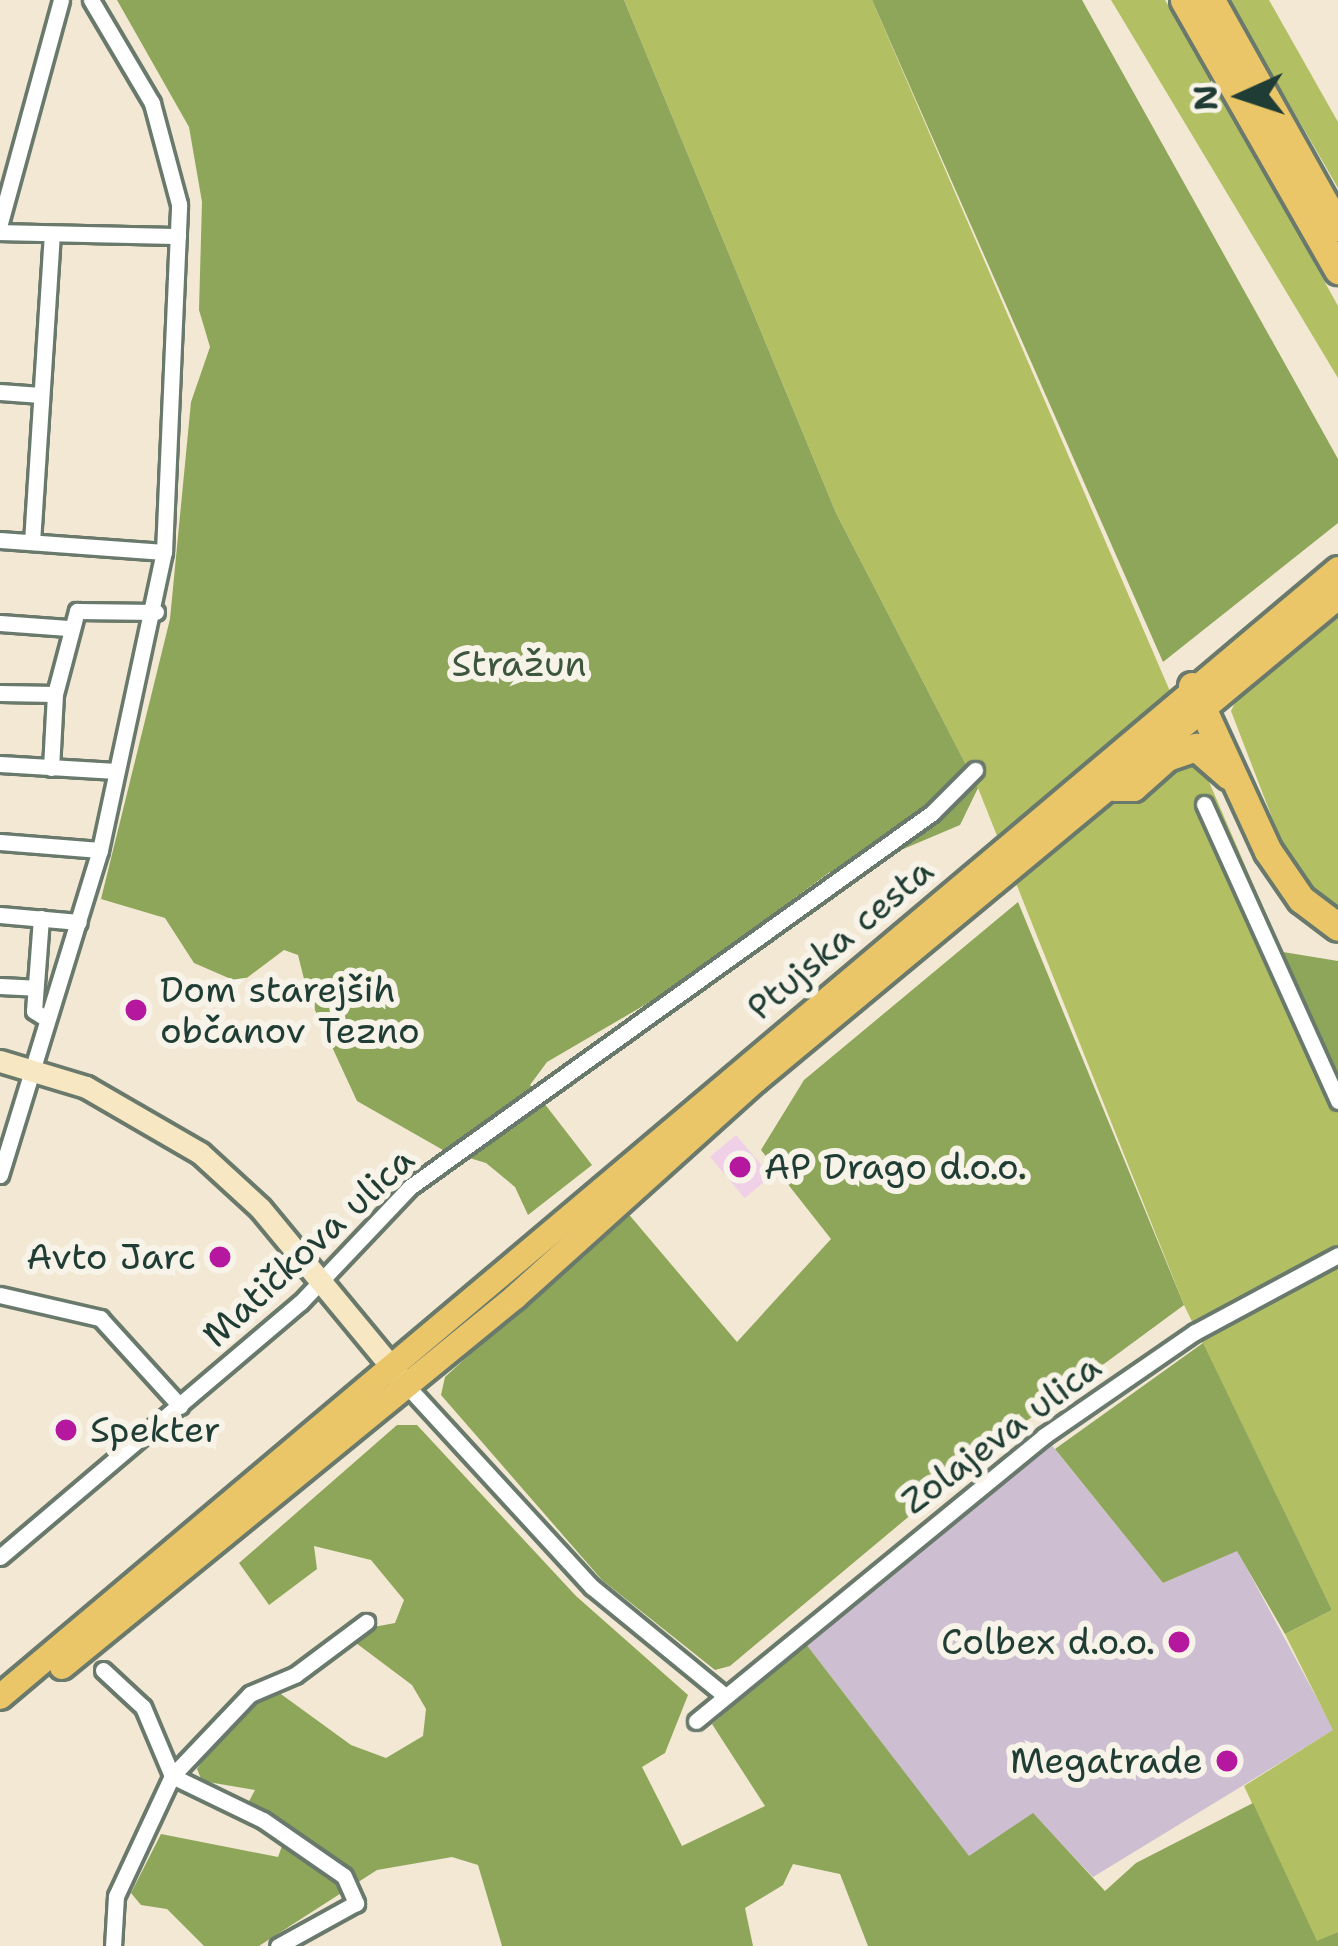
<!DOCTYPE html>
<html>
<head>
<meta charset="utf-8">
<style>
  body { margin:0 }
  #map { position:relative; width:1338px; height:1946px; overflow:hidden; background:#f3e8d3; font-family:"Shantell Sans",sans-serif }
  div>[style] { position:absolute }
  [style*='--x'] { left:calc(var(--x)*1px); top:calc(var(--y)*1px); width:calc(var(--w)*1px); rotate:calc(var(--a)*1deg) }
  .built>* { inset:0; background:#efd0e6; transform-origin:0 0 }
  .industrial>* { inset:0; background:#cdbed2 }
  .green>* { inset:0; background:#b2c063 }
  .forest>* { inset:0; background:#8da659 }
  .roads { filter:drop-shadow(3px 0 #69796c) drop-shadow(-3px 0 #69796c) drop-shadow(0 3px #69796c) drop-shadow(0 -3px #69796c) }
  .street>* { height:15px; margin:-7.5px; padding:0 7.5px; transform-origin:7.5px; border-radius:7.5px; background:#fff }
  .secondary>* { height:21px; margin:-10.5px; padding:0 10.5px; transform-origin:10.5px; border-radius:10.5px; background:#f7e8c3 }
  .primary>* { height:24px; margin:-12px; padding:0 12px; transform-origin:12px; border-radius:12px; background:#ebc669 }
  .highway>* { height:27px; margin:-13.5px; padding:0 13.5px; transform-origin:13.5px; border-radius:13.5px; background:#ebc669 }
  .dots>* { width:33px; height:33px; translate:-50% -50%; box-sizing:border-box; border:6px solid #f7f3e8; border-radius:50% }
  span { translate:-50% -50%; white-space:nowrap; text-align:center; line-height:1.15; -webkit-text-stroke:12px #f7f3e8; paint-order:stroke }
  .park-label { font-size:36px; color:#3c573d }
  .street-label { font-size:36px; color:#1f3d34 }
  .poi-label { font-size:36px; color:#1f3d34 }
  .left { translate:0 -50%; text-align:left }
  .right { translate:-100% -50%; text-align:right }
  .north { position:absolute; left:1182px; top:36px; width:120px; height:120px; -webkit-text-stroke:9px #f7f3e8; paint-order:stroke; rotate:267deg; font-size:33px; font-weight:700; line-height:48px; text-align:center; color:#1f3d34 }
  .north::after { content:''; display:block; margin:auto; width:42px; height:54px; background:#1f3d34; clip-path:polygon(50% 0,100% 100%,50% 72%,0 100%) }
</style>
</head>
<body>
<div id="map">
  <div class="built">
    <i style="left:736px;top:1135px;width:54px;height:34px;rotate:50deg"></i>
  </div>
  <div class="industrial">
    <i style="clip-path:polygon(1050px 1443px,1163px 1583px,1237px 1550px,1334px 1730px,1093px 1877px,1033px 1814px,969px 1857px,806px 1644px)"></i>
  </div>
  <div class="green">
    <i style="clip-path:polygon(624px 0,872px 0,1338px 1081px,1338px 1932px,1317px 1942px,1244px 1786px,1333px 1730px,1285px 1634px,1332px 1610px,1184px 1305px,978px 788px,836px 513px)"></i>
    <i style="clip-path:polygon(1111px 0,1165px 0,1205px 65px,1338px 306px,1338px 378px)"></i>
    <i style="clip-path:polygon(1229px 0,1269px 0,1338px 122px,1338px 188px)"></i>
    <i style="clip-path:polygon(1338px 606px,1338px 916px,1291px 867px,1231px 711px,1241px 690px)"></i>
  </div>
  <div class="forest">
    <i style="clip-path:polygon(117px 0,624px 0,836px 513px,978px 788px,960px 825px,856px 869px,830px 872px,667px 992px,547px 1062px,530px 1085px,592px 1165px,528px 1215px,515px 1187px,486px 1163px,443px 1150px,357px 1101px,308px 995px,298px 955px,284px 950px,240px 983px,194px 963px,165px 918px,101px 899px,170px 619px,191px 402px,210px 347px,199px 310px,202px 202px,189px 127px)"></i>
    <i style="clip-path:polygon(872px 0,1082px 0,1338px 459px,1338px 523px,1163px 662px)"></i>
    <i style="clip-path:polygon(1018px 902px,1184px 1305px,979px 1456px,935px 1472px,913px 1513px,730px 1666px,715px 1670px,602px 1580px,441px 1395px,445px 1377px,626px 1211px,737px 1342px,831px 1239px,761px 1150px,804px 1080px)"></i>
    <i style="clip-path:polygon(1283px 952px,1338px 961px,1338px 1081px)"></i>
    <i style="clip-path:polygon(1203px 1343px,1332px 1610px,1285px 1634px,1237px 1551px,1163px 1583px,1055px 1449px)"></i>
    <i style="clip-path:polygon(397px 1425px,417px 1425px,576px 1596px,688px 1695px,665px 1753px,642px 1767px,682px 1846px,765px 1806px,712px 1724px,806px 1644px,969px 1856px,1033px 1813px,1105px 1891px,1136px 1863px,1253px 1803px,1317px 1941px,1338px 1932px,1338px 1946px,868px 1946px,840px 1874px,793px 1864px,783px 1885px,745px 1908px,753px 1946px,502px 1946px,478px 1865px,452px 1857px,377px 1870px,259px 1946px,204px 1946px,167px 1909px,141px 1905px,131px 1893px,161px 1834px,278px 1857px,288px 1830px,247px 1805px,255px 1790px,202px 1781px,197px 1769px,236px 1710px,274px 1689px,351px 1745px,386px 1758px,423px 1736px,426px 1709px,412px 1685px,356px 1643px,368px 1628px,395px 1623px,404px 1600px,371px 1560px,314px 1546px,317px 1569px,269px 1605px,239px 1563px)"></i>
  </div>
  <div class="roads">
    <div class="street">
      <i style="--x:0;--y:223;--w:231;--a:-74.7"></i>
      <i style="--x:0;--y:232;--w:178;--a:1.3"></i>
      <i style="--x:0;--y:392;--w:40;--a:4.3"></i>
      <i style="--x:0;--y:540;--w:164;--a:4.2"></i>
      <i style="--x:32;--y:542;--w:308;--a:-86.3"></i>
      <i style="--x:0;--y:623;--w:68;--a:4.2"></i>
      <i style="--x:0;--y:693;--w:55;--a:1"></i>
      <i style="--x:55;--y:694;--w:86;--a:-75.2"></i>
      <i style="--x:77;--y:611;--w:79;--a:0.7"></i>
      <i style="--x:0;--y:764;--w:116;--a:3.5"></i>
      <i style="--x:51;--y:768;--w:74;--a:-86.9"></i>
      <i style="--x:1204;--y:804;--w:326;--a:65.7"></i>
      <i style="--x:0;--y:842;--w:100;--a:4.6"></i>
      <i style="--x:0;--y:915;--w:79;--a:5.1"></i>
      <i style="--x:41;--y:918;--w:93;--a:94.3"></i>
      <i style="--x:34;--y:1011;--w:13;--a:32"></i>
      <i style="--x:0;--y:986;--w:35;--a:3"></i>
      <i style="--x:0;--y:1175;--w:340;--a:-72.9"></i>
      <i style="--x:100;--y:850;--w:305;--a:-77.9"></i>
      <i style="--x:164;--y:552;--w:348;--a:-87.5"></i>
      <i style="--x:179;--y:204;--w:105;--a:-105"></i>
      <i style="--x:152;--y:103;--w:120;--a:-120.6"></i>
      <i style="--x:0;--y:1295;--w:103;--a:13"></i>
      <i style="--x:100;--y:1318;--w:119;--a:47.7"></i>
      <i style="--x:407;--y:1386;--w:273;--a:47.4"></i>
      <i style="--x:592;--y:1587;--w:171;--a:39.3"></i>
      <i style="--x:0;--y:1557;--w:394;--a:-40.3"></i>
      <i style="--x:301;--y:1302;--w:158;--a:-46.5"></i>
      <i style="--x:410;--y:1187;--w:642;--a:-35.62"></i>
      <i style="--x:932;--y:813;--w:61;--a:-45"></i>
      <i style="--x:103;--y:1670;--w:54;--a:42.8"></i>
      <i style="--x:143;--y:1707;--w:75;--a:67.2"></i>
      <i style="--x:172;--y:1776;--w:132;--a:115"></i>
      <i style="--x:116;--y:1896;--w:50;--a:93.4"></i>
      <i style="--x:696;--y:1721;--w:450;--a:-39.3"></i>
      <i style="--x:1044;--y:1436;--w:183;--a:-34.6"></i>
      <i style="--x:1195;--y:1332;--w:162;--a:-28.3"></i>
      <i style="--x:172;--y:1776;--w:101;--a:25.8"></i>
      <i style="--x:263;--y:1820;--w:98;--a:34.7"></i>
      <i style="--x:344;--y:1876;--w:30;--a:66"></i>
      <i style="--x:356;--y:1903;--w:89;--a:151.1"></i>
      <i style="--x:172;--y:1776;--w:113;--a:-46.4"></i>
      <i style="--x:250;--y:1694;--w:49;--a:-22.9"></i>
      <i style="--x:295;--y:1675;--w:89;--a:-36.7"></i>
    </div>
    <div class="secondary">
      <i style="--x:0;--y:1061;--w:90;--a:16.8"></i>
      <i style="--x:86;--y:1087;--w:132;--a:30.1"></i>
      <i style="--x:200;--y:1153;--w:81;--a:42.5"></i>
      <i style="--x:260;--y:1208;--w:218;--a:50.4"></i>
    </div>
    <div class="primary">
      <i style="--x:62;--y:1667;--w:585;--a:-39.24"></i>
      <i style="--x:515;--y:1297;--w:323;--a:-42"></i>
      <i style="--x:755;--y:1081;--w:758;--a:-39.7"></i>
      <i style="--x:0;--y:1697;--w:1750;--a:-40.13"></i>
    </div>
    <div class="highway">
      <i style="--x:1184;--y:0;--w:311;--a:60.3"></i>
      <i style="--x:1211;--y:0;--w:260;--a:60.8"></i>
      <i style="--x:1192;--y:686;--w:182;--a:65.3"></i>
      <i style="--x:1268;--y:851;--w:58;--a:55.5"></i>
      <i style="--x:1301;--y:899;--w:46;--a:37.1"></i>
      <i style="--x:1114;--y:787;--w:19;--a:0"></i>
      <i style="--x:1133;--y:787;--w:45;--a:-41.4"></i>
      <i style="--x:1167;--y:757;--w:31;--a:-19"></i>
      <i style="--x:1196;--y:747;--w:43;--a:41.2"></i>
    </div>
  </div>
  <div class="dots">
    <i style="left:136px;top:1010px;background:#b5179e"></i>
    <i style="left:740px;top:1167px;background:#b5179e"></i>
    <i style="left:220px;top:1257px;background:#b5179e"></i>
    <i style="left:66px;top:1430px;background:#b5179e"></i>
    <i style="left:1179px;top:1642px;background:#b5179e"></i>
    <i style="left:1227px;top:1761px;background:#b5179e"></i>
  </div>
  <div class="park-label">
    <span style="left:519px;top:664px">Stražun</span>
  </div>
  <div class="street-label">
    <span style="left:840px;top:939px;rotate:-40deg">Ptujska cesta</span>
    <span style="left:308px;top:1247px;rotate:-43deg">Matičkova ulica</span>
    <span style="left:1001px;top:1434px;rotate:-37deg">Zolajeva ulica</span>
  </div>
  <div class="poi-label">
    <span class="left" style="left:160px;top:1010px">Dom starejših<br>občanov Tezno</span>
    <span class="left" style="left:764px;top:1167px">AP Drago d.o.o.</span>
    <span class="right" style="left:196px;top:1257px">Avto Jarc</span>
    <span class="left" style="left:90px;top:1430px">Spekter</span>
    <span class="right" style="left:1155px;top:1642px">Colbex d.o.o.</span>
    <span class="right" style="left:1203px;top:1761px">Megatrade</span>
  </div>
  <div class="north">N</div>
</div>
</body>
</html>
